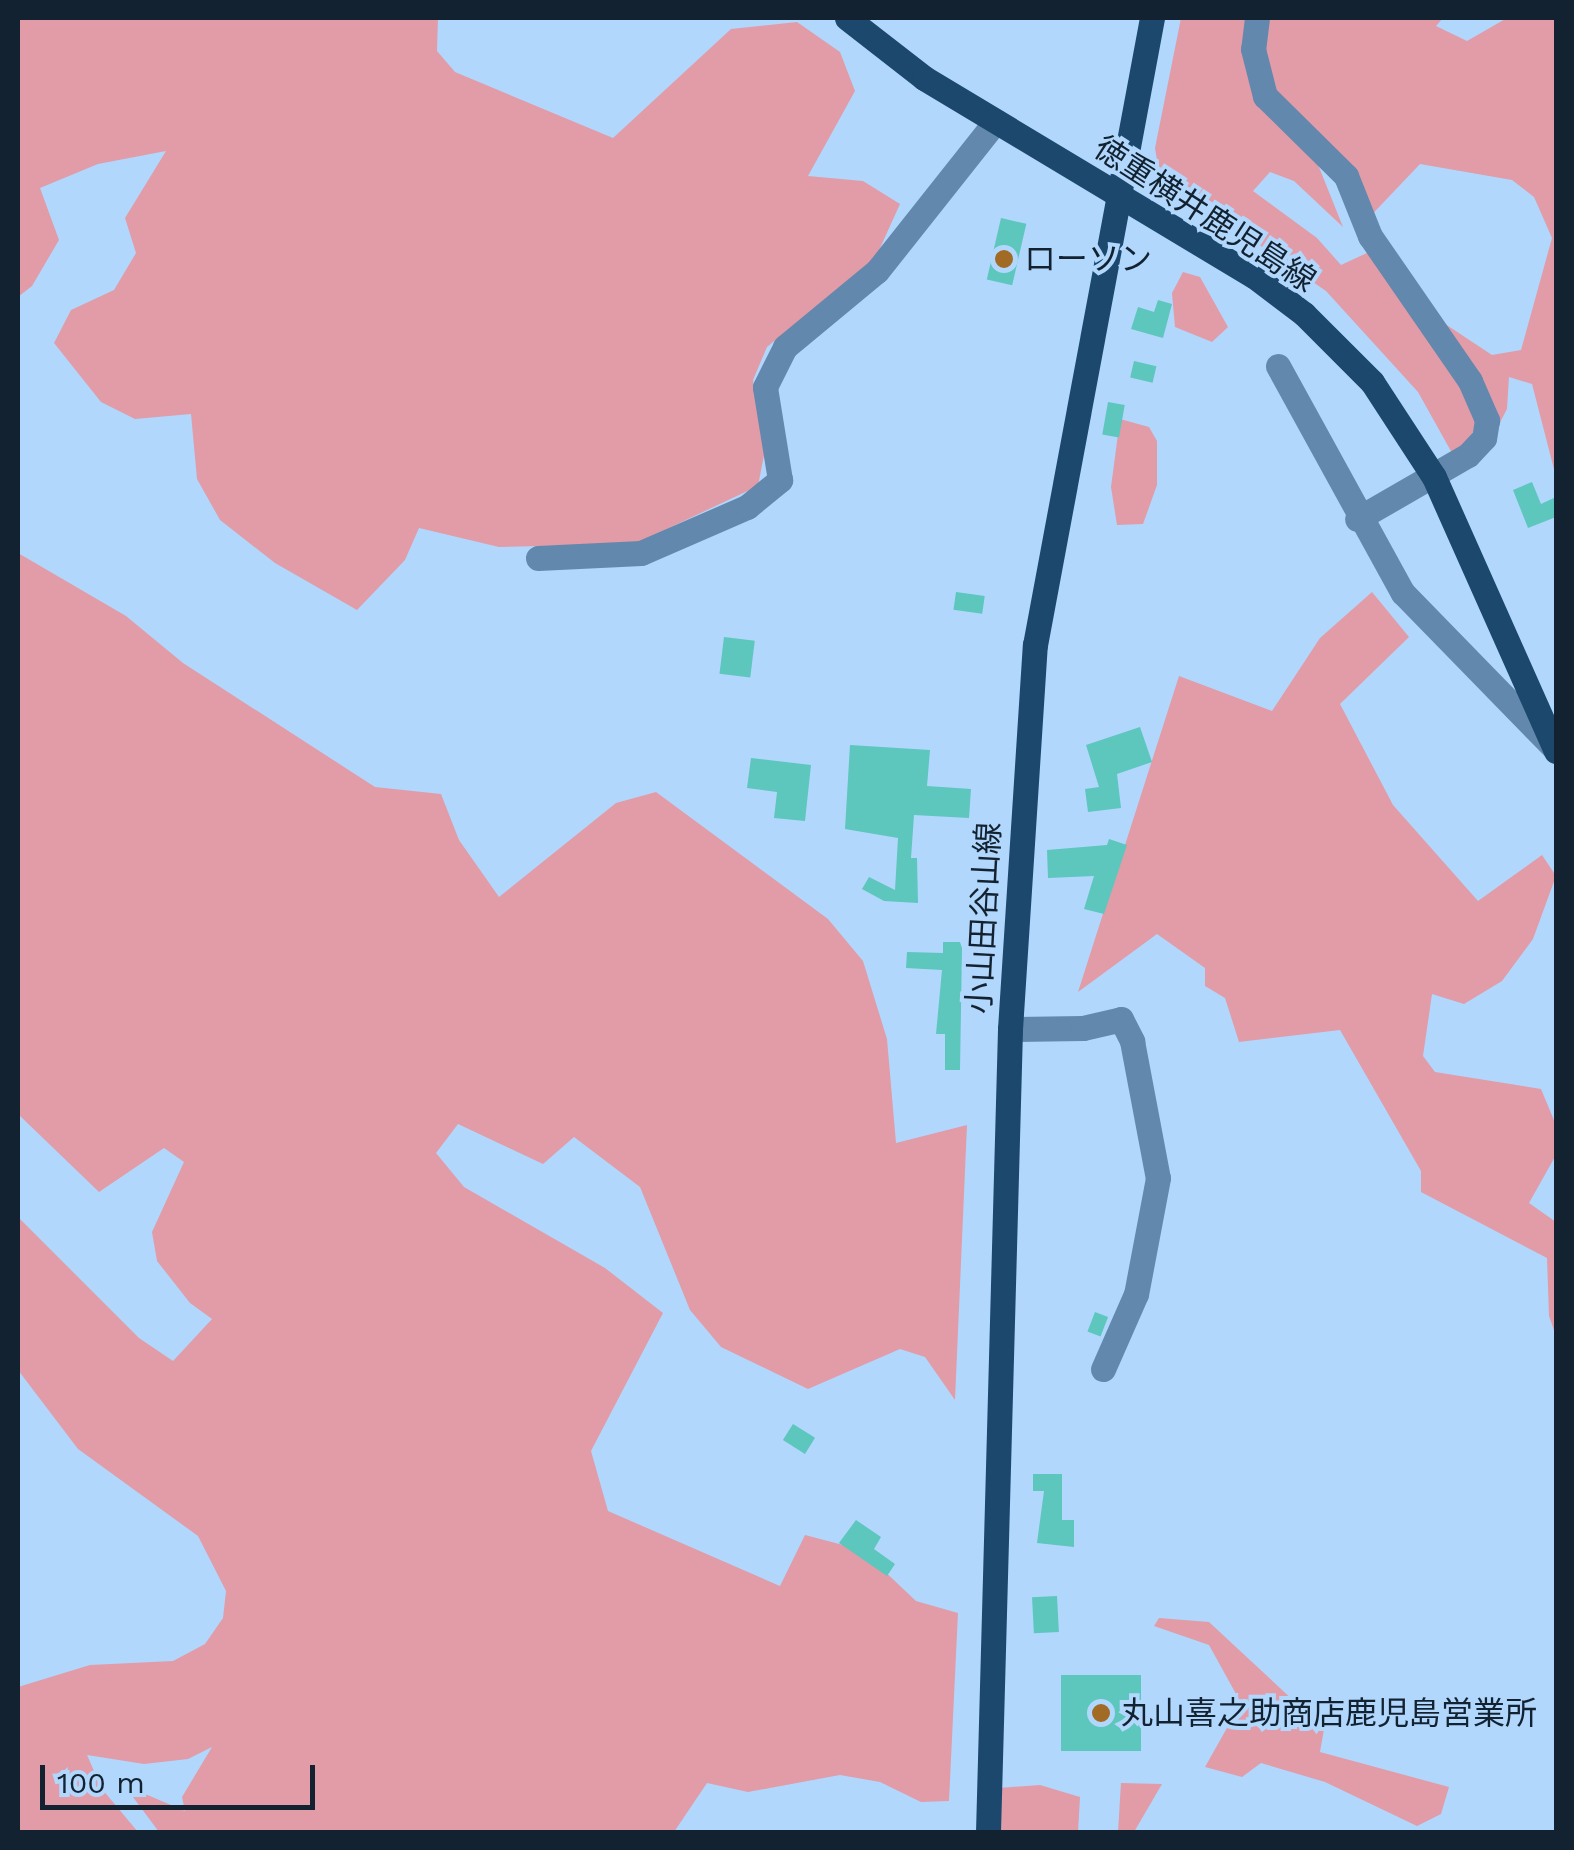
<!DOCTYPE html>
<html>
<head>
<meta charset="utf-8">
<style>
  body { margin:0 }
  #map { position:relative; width:1574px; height:1850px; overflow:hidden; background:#b1d7fd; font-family:"Work Sans","Noto Sans JP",sans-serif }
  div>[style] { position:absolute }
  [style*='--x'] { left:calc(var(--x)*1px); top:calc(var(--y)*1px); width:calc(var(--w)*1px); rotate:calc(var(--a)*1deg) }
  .green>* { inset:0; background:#e19ca8 }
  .building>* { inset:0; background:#5dc6bd; transform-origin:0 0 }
  .minor>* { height:25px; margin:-12.5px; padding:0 12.5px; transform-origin:12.5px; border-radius:12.5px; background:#6288ad }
  .major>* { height:25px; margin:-12.5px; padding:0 12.5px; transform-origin:12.5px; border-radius:12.5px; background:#1c486e }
  .dots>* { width:28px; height:28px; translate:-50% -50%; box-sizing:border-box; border:5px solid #b1d7fd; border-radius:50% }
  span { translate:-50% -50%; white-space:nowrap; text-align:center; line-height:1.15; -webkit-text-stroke:8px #b1d7fd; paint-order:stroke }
  .street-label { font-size:32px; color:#132230 }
  .poi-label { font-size:32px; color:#132230 }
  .left { translate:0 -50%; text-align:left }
  .frame { position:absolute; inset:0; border:20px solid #132230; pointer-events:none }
  .scale { position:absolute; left:40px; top:1765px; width:275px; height:45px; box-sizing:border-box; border:5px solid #132230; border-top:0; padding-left:12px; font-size:30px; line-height:35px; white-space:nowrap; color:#132230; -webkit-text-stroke:8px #b1d7fd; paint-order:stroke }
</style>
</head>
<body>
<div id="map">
  <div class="green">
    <i style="clip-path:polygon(18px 18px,438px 18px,437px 51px,455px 72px,613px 138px,731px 29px,797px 22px,840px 52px,855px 91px,808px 176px,863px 181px,900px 204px,876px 257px,767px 347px,753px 380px,764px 455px,758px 486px,635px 544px,499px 547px,419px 528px,405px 560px,357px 610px,275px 563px,220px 520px,197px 479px,191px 414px,135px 419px,101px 402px,54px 343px,71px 310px,114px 290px,136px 253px,125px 218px,166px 151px,98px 164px,40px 188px,59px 240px,32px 286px,18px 297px)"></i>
    <i style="clip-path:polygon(1181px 18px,1443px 18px,1436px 26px,1467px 41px,1507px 18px,1556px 18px,1556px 477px,1532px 384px,1509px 377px,1507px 409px,1497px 428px,1421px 308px,1492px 355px,1521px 350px,1552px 238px,1534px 197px,1512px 180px,1420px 164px,1362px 225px,1350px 195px,1317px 162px,1343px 227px,1294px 181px,1270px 172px,1253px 191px,1317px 238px,1341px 265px,1369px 252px,1469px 394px,1477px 422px,1470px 439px,1452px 453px,1418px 392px,1326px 291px,1169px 183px,1158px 166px,1155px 148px)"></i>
    <i style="clip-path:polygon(1183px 272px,1200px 277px,1228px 327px,1212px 342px,1175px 327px,1172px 293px)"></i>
    <i style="clip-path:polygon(1120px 419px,1149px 427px,1157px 441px,1157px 485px,1143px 524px,1117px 525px,1111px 487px)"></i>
    <i style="clip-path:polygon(18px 553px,126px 616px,183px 663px,375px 787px,441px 794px,459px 840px,499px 897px,616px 803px,656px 792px,828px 919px,863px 961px,887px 1039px,896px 1143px,967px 1125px,955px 1400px,925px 1357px,900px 1349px,808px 1389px,721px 1347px,690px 1310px,640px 1187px,574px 1137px,543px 1164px,458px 1124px,436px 1153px,464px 1187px,605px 1268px,663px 1313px,591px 1451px,608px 1511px,780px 1586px,805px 1535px,862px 1550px,916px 1601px,958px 1613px,949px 1801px,921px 1802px,880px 1782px,840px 1775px,748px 1792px,707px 1783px,674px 1832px,159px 1832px,124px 1785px,185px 1811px,182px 1797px,212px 1747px,188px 1759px,144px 1764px,87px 1755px,102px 1789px,138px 1832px,18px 1832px,18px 1687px,90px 1665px,173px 1661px,205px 1644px,223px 1618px,226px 1591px,198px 1536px,78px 1449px,18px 1370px,18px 1217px,139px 1338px,173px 1361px,212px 1319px,190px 1303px,157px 1261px,152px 1232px,184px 1162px,164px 1148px,99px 1192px,18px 1114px)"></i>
    <i style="clip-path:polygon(1372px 592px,1409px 637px,1340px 704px,1393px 805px,1478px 901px,1542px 855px,1556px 876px,1533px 939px,1502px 981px,1464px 1004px,1432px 994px,1423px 1056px,1435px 1072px,1541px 1089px,1556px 1125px,1556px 1155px,1529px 1203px,1556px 1222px,1556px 1336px,1549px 1316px,1547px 1258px,1421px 1192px,1421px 1171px,1340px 1030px,1239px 1042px,1225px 998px,1205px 986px,1205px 968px,1157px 934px,1078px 992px,1179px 676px,1272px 711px,1320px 638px)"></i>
    <i style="clip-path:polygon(1159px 1618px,1209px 1622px,1324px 1729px,1320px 1752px,1449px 1787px,1441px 1814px,1417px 1826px,1325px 1782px,1261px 1763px,1242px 1777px,1205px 1767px,1241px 1703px,1209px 1645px,1154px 1626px)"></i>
    <i style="clip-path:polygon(1121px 1783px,1162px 1784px,1134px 1832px,1118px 1832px)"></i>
    <i style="clip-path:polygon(1040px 1785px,1080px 1797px,1078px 1832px,993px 1832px,998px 1788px)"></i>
  </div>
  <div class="building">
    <i style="left:1001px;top:218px;width:26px;height:63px;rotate:13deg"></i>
    <i style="clip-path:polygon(1158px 300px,1172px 304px,1163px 338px,1131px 329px,1138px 307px,1154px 312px)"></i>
    <i style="left:1134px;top:361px;width:23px;height:17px;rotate:13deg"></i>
    <i style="left:1108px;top:402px;width:17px;height:33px;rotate:10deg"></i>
    <i style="clip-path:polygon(1532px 482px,1541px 504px,1556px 497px,1556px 517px,1528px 528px,1513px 490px)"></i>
    <i style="left:956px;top:592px;width:29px;height:18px;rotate:8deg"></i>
    <i style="left:724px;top:637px;width:31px;height:37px;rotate:7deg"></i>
    <i style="clip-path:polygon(1140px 727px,1152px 762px,1117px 774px,1121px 808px,1088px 812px,1085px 789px,1099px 787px,1086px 745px)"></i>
    <i style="clip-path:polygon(850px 745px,930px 750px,927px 786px,971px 789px,969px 818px,914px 815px,911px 858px,917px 858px,918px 903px,884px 901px,862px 889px,869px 877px,895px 890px,898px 838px,845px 829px)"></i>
    <i style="clip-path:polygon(751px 758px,811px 765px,805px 821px,774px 818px,777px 792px,747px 788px)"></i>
    <i style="clip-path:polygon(1109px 839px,1127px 845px,1104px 914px,1084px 909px,1094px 876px,1048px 878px,1047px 850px,1107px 845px)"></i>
    <i style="clip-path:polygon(943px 942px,960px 942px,962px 948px,960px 1070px,945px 1070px,945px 1034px,936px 1034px,942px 970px,906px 968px,907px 952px,943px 953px)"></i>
    <i style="left:1095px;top:1312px;width:14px;height:21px;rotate:21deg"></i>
    <i style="left:793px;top:1424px;width:26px;height:19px;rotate:32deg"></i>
    <i style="clip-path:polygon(1033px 1474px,1062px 1474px,1062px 1520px,1074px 1520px,1074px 1547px,1037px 1543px,1044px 1491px,1033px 1491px)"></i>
    <i style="clip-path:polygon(856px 1520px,881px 1537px,874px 1549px,895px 1564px,887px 1576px,839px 1543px)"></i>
    <i style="left:1057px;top:1596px;width:36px;height:25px;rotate:87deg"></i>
    <i style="left:1141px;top:1675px;width:76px;height:80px;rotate:90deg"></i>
  </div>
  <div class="minor">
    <i style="--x:1257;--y:18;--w:31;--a:97"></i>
    <i style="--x:1253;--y:49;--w:49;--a:75.7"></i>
    <i style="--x:1265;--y:96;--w:114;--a:44.6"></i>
    <i style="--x:1346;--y:176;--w:65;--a:68.2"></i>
    <i style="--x:1370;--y:236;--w:176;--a:55.4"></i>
    <i style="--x:1470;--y:381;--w:43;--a:66.4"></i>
    <i style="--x:1487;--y:420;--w:18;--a:99"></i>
    <i style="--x:1484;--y:438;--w:23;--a:133"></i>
    <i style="--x:1468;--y:455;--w:128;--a:150"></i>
    <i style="--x:1278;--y:366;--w:259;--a:61.2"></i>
    <i style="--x:1403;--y:593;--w:216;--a:45.7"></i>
    <i style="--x:538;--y:558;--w:103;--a:-2.8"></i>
    <i style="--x:641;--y:553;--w:116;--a:-23.5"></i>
    <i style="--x:747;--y:507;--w:43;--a:-39.3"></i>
    <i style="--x:780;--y:480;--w:94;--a:-99.2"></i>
    <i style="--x:765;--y:387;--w:45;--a:-63.4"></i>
    <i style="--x:785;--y:347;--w:119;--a:-39.6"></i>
    <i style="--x:877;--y:271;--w:191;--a:-51.6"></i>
    <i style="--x:1010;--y:1029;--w:73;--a:-0.8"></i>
    <i style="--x:1083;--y:1028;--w:39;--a:-13"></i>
    <i style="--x:1121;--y:1019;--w:25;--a:63"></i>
    <i style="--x:1132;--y:1041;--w:139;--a:79.3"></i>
    <i style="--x:1158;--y:1178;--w:118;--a:100.7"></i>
    <i style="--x:1136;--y:1294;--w:82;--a:113.7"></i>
  </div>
  <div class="major">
    <i style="--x:847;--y:18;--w:98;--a:37.9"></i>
    <i style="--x:924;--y:78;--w:385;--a:31"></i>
    <i style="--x:1254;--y:276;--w:63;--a:37.2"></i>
    <i style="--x:1304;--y:314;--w:96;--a:45"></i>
    <i style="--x:1372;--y:382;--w:113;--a:56.9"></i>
    <i style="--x:1434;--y:477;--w:300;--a:66"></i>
    <i style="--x:988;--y:1832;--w:803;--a:-88.43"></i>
    <i style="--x:1010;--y:1029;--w:385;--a:-86.3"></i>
    <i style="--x:1035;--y:645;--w:638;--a:-79.43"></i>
  </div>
  <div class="dots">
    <i style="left:1004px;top:259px;background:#a16a25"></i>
    <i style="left:1101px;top:1713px;background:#a16a25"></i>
  </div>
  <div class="street-label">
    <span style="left:1205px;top:214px;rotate:33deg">徳重横井鹿児島線</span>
    <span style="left:984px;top:918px;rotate:-87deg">小山田谷山線</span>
  </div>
  <div class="poi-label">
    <span class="left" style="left:1024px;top:259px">ローソン</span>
    <span class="left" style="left:1121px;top:1713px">丸山喜之助商店鹿児島営業所</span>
  </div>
  <div class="frame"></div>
  <div class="scale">100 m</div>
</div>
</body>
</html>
